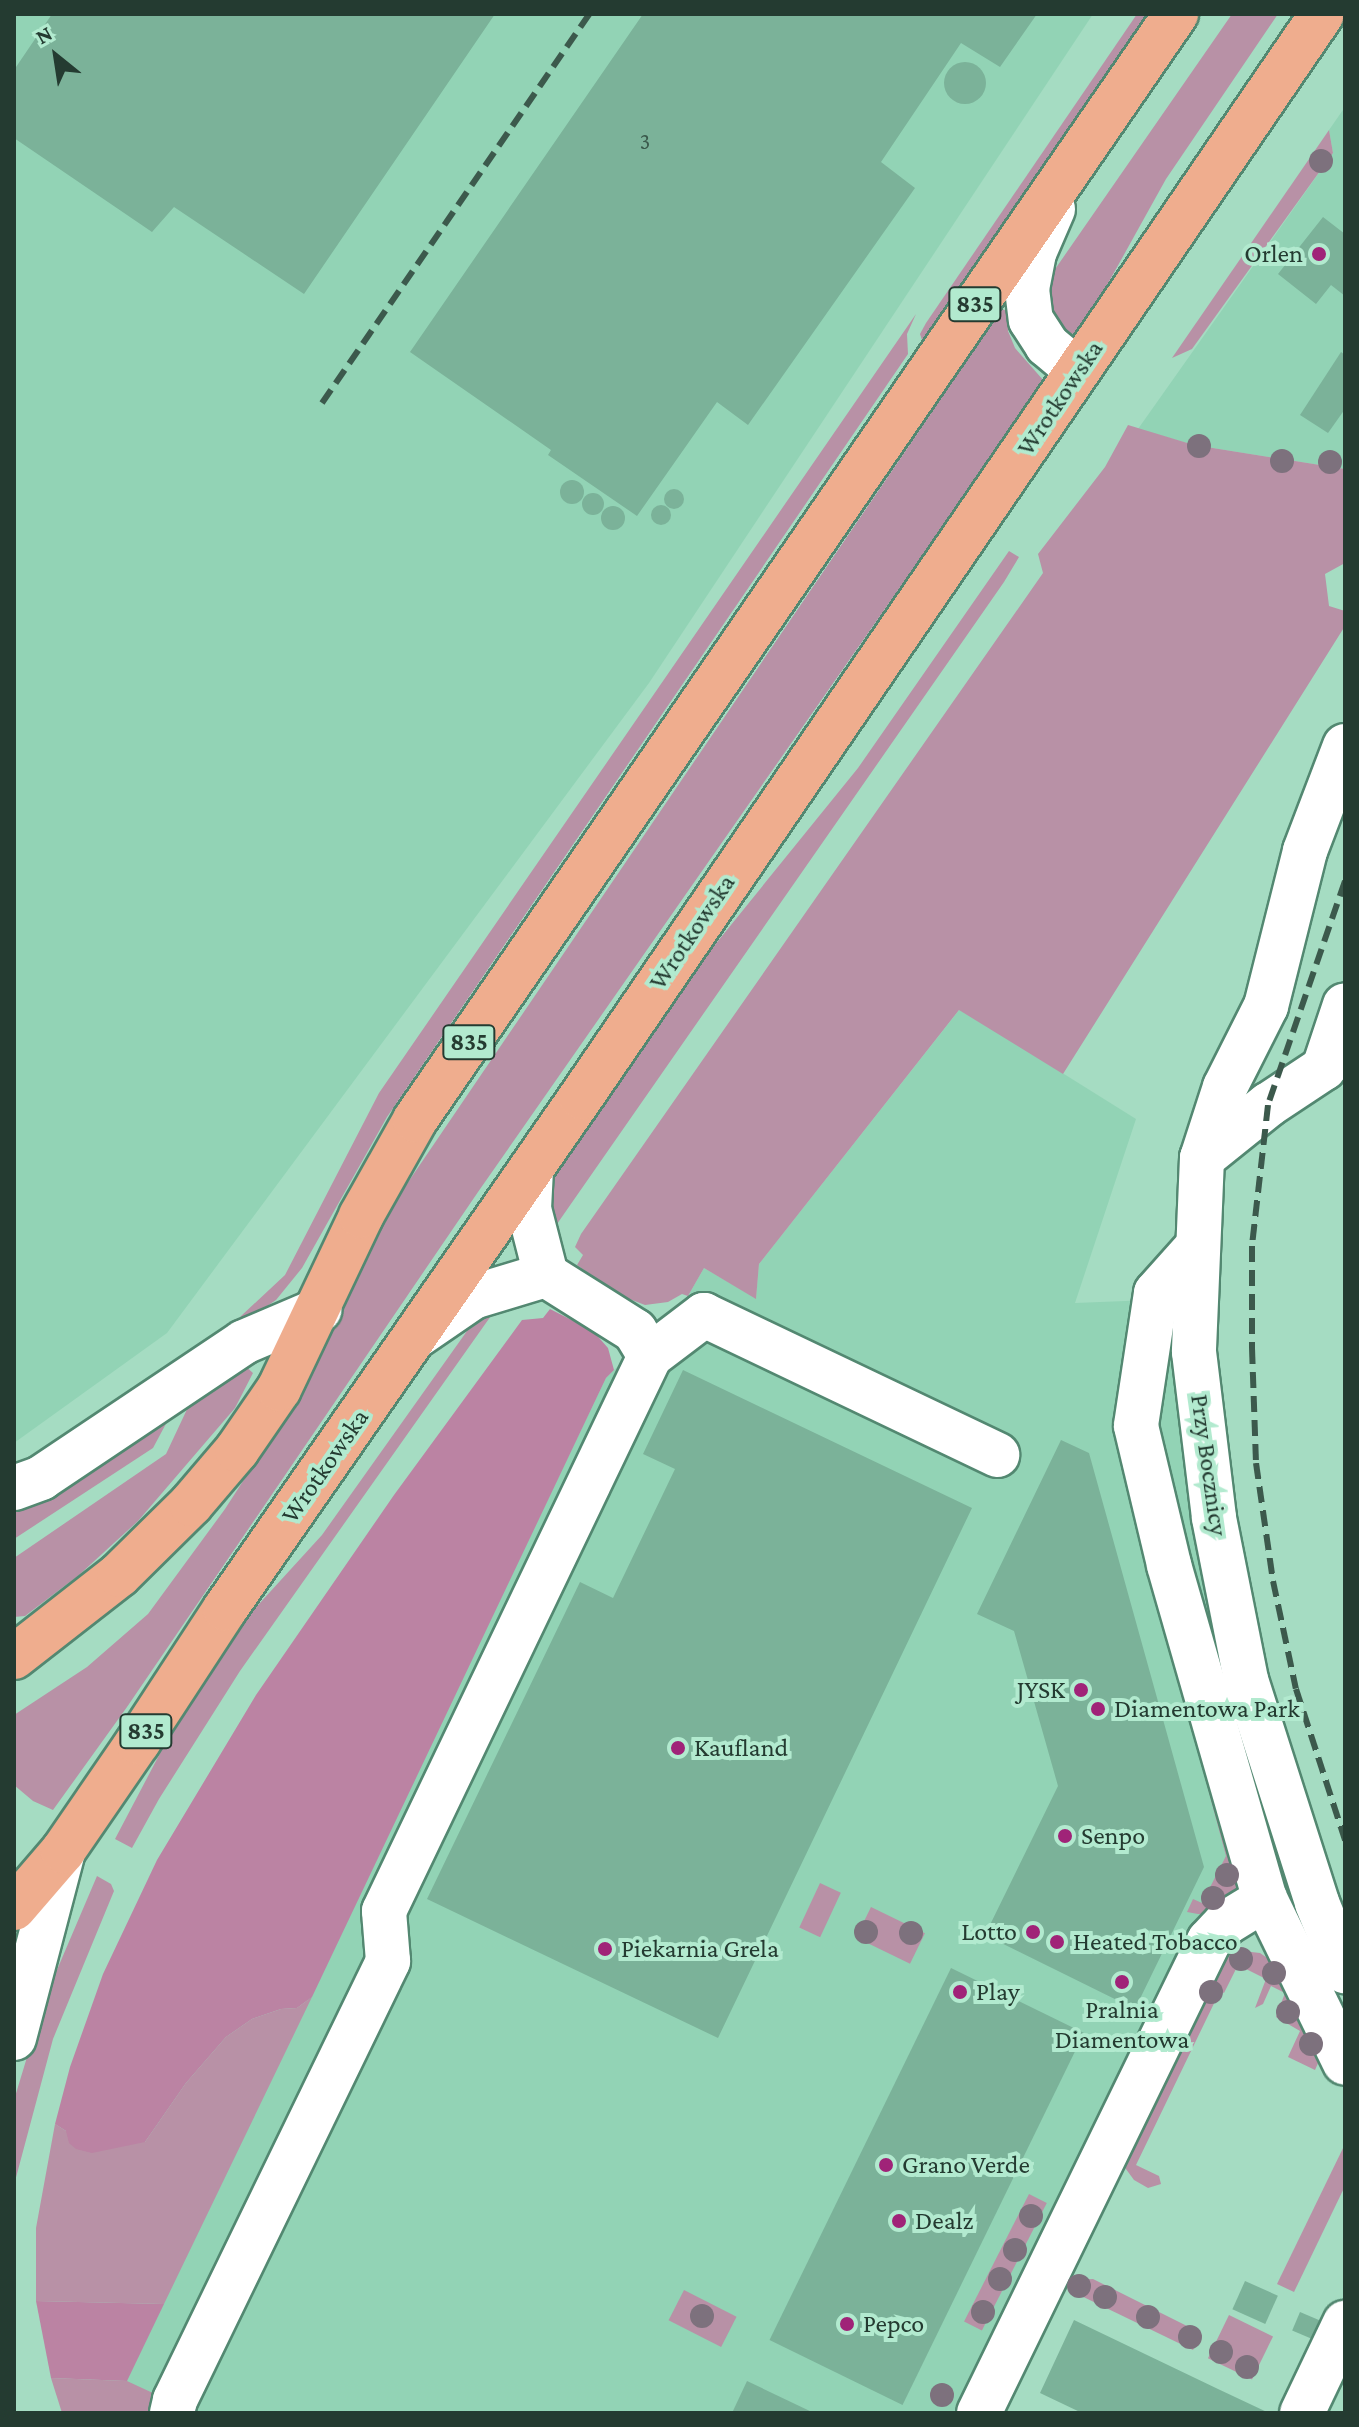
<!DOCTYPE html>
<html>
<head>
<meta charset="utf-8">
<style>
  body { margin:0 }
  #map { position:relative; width:1359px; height:2427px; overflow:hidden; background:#a5dcc2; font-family:"Crimson Pro",serif }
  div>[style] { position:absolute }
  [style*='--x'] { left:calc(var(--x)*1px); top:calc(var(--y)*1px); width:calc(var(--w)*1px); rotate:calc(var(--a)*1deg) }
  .built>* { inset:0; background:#92d3b5 }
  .green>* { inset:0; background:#b891a6; transform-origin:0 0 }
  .forest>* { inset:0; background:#bb83a3 }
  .building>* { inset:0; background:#7bb299; transform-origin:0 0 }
  .round { border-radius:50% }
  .roads { filter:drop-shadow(2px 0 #538871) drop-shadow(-2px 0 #538871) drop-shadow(0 2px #538871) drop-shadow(0 -2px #538871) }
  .minor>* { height:44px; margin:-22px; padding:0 22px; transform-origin:22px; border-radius:22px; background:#fff }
  .major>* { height:44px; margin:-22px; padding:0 22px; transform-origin:22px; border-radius:22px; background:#efad8e }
  .rail>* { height:6px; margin-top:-3px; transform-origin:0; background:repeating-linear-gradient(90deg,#3c594c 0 16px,transparent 0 24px) }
  .trees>* { width:24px; height:24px; margin:-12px; border-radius:50%; background:#7d717d }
  .dots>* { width:22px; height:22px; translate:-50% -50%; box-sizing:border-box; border:4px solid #b2eacf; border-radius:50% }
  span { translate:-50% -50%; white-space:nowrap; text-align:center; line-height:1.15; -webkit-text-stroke:8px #b2eacf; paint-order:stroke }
  .number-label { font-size:22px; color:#3a594b }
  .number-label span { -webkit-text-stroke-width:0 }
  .shield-label span { padding:2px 6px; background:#b2eacf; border:2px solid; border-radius:6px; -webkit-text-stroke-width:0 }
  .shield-label { font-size:24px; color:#243b31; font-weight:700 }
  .poi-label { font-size:26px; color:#243b31 }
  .right { translate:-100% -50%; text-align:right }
  .left { translate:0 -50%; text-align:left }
  .street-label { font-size:26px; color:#243b31 }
  .frame { position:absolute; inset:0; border:16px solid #243b31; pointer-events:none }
  .north { position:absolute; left:16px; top:16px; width:80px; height:80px; -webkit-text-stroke:6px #b2eacf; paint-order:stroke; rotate:330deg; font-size:22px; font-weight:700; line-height:32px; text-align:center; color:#243b31 }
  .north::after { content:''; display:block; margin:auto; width:28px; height:36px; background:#243b31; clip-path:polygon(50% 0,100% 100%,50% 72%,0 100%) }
</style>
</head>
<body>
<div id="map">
  <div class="built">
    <i style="clip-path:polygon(14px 14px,1093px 14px,649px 683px,167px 1333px,14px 1443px)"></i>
    <i style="clip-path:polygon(1345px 107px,1345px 469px,1194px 445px,1138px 429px,1333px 153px,1329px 130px)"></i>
    <i style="clip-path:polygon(960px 1009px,1136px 1119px,1075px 1303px,1176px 1299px,1243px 1768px,1279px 1907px,1237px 1929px,988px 2413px,110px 2413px,606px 1378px,688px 1296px,704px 1268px,756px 1298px,759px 1264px)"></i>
  </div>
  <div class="green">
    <i style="clip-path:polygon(1137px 14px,1150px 14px,923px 343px,920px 334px,926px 323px)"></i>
    <i style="clip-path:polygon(1232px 14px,1278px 14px,1166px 179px,1081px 332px,1066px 335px,1057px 329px,1046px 295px,1051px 275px)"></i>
    <i style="clip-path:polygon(1329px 130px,1333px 153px,1192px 349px,1172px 358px)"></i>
    <i style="clip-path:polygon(1002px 309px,1007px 311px,1008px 331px,1015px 348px,1044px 381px,478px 1192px,127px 1707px,53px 1810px,33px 1801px,14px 1785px,14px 1715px,87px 1667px,148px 1614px,225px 1509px,305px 1385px,381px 1222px)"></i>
    <i style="clip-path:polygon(916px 314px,907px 334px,908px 354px,387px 1117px,302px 1268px,276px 1300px,232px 1330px,241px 1316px,285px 1275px,379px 1093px)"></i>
    <i style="clip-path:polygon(1128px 425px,1194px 445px,1345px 469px,1345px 563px,1325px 574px,1329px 606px,1345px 611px,1345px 626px,1063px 1074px,959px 1010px,759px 1264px,756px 1299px,704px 1268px,688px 1296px,682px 1294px,668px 1302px,645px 1305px,619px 1295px,577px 1265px,583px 1255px,575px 1247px,581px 1234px,1043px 573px,1038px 554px,1105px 467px)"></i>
    <i style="clip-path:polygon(1009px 551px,1019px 557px,1004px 582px,557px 1224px,545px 1231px,550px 1178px,684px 983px,858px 768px)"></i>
    <i style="clip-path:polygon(493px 1313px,240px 1671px,159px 1799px,132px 1848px,115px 1839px,166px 1742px,248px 1616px,322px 1535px,467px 1331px)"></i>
    <i style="clip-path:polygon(243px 1364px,253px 1373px,235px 1408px,138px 1521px,79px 1575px,25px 1616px,14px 1617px,14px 1558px,166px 1454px,197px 1388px)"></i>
    <i style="clip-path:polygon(176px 1405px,153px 1448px,14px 1539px,14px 1500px)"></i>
    <i style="clip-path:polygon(1200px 1759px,1203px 1760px,1239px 1886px,1234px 1894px,1206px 1914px,1198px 1914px,1187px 1912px,1193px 1899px,1202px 1903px,1226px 1856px)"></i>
    <i style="clip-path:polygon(97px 1876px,111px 1884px,114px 1891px,53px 2039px,14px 2185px,14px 2100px,45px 1998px)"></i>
    <i style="left:820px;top:1883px;width:23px;height:49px;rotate:25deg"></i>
    <i style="left:871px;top:1907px;width:60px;height:34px;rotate:26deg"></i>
    <i style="clip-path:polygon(1243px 1951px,1260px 1953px,1273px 1962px,1320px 2054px,1319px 2061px,1315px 2070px,1288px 2057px,1300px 2031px,1276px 2017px,1285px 1993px,1271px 1986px,1263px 2004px,1255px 2008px,1266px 1979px,1238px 1965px,1224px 1993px,1220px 1991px,1136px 2165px,1159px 2176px,1161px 2184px,1148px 2188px,1134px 2180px,1123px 2165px,1226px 1955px)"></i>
    <i style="clip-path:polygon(312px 1997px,164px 2304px,36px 2301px,36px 2228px,55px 2124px,66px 2131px,145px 2142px,186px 2083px,226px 2037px,252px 2019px,281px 2009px,297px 2008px)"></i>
    <i style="clip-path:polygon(1345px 2144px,1345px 2186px,1294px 2292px,1277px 2284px)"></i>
    <i style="left:1029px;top:2194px;width:20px;height:143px;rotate:27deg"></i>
    <i style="clip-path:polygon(1093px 2279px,1201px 2333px,1193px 2350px,1069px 2290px,1075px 2280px)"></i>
    <i style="left:684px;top:2290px;width:59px;height:34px;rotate:27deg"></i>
    <i style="left:1229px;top:2315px;width:49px;height:48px;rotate:26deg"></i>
    <i style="clip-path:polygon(51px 2378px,127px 2381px,155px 2394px,149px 2413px,62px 2413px)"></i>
  </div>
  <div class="forest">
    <i style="clip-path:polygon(550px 1309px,593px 1331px,608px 1348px,614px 1370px,606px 1378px,312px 1997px,297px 2008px,281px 2009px,252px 2019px,226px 2037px,186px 2083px,145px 2142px,92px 2153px,76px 2149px,69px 2143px,66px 2131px,55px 2124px,70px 2067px,103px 1974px,157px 1860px,256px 1695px,394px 1495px,522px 1320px,543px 1318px)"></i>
    <i style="clip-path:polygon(36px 2301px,164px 2304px,127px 2381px,51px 2378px)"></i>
  </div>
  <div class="building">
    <i style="clip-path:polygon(52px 14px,495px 14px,304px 294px,174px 207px,152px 232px,14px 138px,14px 70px)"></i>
    <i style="clip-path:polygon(643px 14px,1037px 14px,1000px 67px,961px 43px,881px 162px,915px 188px,748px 425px,717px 402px,637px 516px,548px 455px,551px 450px,410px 352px)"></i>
    <i class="round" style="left:944px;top:62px;width:42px;height:42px"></i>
    <i style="clip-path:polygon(1323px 217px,1345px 234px,1345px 296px,1331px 285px,1316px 304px,1278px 274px)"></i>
    <i style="clip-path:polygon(1341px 352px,1345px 355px,1345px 409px,1328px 433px,1300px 415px)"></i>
    <i class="round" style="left:560px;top:480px;width:24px;height:24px"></i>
    <i class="round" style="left:664px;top:489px;width:20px;height:20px"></i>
    <i class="round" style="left:582px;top:493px;width:22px;height:22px"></i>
    <i class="round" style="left:651px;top:505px;width:20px;height:20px"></i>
    <i class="round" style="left:601px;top:506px;width:24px;height:24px"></i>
    <i style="clip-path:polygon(683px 1370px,972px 1508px,718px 2038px,427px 1899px,580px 1582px,613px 1598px,675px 1469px,643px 1454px)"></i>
    <i style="clip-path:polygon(1061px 1440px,1089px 1453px,1204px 1867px,1135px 2009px,985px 1935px,1058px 1786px,1014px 1631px,977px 1614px)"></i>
    <i style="left:951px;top:1968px;width:148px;height:414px;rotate:26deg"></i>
    <i style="left:1245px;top:2281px;width:36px;height:31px;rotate:24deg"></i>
    <i style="left:1300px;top:2312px;width:23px;height:20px;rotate:23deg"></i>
    <i style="clip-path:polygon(1074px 2320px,1218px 2389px,1269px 2413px,1082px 2413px,1040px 2393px)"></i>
    <i style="clip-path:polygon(747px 2381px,814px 2413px,732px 2413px)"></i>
  </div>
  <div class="roads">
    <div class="minor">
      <i style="--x:1053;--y:209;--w:48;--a:113.4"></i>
      <i style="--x:1034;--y:253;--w:37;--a:101"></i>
      <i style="--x:1027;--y:289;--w:31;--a:83"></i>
      <i style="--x:1031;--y:320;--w:30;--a:57"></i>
      <i style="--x:1047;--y:345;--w:40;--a:40"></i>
      <i style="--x:1345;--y:746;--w:112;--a:110.9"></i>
      <i style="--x:1305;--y:851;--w:160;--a:104.1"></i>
      <i style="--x:1266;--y:1006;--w:91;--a:116.8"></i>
      <i style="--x:1225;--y:1087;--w:75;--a:107.9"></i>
      <i style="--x:1202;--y:1158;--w:194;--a:92.4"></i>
      <i style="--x:1194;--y:1352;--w:167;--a:83.1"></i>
      <i style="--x:1214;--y:1518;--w:165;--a:78.8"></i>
      <i style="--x:1246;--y:1680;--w:234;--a:72.3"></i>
      <i style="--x:1317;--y:1903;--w:74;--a:67.6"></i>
      <i style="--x:1202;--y:1158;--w:85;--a:-38.8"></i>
      <i style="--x:1268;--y:1105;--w:67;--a:-33.5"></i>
      <i style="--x:1324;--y:1068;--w:66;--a:-71.6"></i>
      <i style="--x:1198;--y:1246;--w:63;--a:131.8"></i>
      <i style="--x:1156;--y:1293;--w:134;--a:98.6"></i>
      <i style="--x:1136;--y:1426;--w:143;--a:76.6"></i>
      <i style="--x:1169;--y:1565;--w:348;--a:74"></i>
      <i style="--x:1265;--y:1899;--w:182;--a:64"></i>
      <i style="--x:416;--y:1336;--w:69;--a:-34.4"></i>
      <i style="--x:473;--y:1297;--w:76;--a:-16.8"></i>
      <i style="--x:650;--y:1356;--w:68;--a:-37.2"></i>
      <i style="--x:704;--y:1315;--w:325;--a:25.5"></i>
      <i style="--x:14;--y:1488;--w:29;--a:-20"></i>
      <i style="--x:41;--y:1478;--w:244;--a:-33.8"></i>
      <i style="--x:244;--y:1342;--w:82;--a:-23.1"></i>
      <i style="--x:14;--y:2038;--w:193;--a:-75.3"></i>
      <i style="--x:172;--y:2413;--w:13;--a:-77"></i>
      <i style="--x:175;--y:2400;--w:488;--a:-64.1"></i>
      <i style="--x:388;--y:1961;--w:50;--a:-94.6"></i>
      <i style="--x:384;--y:1911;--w:615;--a:-64.39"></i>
      <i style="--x:650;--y:1356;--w:29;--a:-121"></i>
      <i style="--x:635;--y:1331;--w:105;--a:-147.8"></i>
      <i style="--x:546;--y:1275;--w:68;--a:-104.4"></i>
      <i style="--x:529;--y:1209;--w:40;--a:-87.1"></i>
      <i style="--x:979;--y:2413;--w:525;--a:-64.02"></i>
      <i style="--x:1209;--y:1941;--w:25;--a:-47"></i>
      <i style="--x:1226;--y:1923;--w:46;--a:-31.6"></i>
      <i style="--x:1302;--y:2413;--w:100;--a:-64.5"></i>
    </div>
    <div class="major">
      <i style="--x:14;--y:1657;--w:133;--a:-38"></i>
      <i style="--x:119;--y:1575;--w:101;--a:-44.6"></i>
      <i style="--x:191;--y:1504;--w:71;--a:-49.6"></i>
      <i style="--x:237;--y:1450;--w:74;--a:-55.5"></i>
      <i style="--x:279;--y:1389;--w:191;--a:-64.6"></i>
      <i style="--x:361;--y:1216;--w:110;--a:-60.6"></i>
      <i style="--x:415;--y:1120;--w:1343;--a:-55.47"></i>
      <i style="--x:14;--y:1908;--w:75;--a:-49.3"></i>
      <i style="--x:63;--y:1851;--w:132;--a:-55.5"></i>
      <i style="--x:138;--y:1742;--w:159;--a:-56.8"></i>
      <i style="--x:225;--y:1609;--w:624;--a:-55.19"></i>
      <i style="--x:581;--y:1097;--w:1312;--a:-55.62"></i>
    </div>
  </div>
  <div class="rail">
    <i style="--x:322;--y:403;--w:472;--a:-55.5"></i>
    <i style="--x:1345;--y:881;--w:237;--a:109"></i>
    <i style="--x:1268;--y:1105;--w:142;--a:96.5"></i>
    <i style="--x:1252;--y:1246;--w:102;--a:90"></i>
    <i style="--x:1252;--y:1348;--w:115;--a:88"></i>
    <i style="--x:1256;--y:1463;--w:119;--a:81.8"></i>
    <i style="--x:1273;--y:1581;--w:110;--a:78"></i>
    <i style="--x:1296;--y:1689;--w:159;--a:72"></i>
  </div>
  <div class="trees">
    <i style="left:1321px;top:161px"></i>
    <i style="left:1199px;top:446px"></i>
    <i style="left:1282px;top:461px"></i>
    <i style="left:1330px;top:462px"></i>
    <i style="left:1227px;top:1875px"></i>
    <i style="left:1213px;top:1898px"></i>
    <i style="left:866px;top:1932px"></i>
    <i style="left:911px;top:1933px"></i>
    <i style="left:1241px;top:1959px"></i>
    <i style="left:1274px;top:1973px"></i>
    <i style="left:1211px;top:1992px"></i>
    <i style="left:1288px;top:2012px"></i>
    <i style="left:1311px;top:2044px"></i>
    <i style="left:1031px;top:2216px"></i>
    <i style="left:1015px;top:2250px"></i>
    <i style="left:1000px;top:2279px"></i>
    <i style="left:1079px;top:2286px"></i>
    <i style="left:1105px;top:2297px"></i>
    <i style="left:983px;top:2312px"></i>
    <i style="left:702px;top:2316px"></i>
    <i style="left:1148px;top:2317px"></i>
    <i style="left:1190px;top:2337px"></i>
    <i style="left:1221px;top:2352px"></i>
    <i style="left:1247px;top:2367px"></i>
    <i style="left:942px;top:2395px"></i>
  </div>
  <div class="dots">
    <i style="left:1319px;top:254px;background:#a02378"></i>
    <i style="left:1081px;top:1690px;background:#a02378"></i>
    <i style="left:1098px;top:1709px;background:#a02378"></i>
    <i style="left:678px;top:1748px;background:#a02378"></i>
    <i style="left:1065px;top:1836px;background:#a02378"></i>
    <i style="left:1033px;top:1932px;background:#a02378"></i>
    <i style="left:1057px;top:1942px;background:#a02378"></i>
    <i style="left:605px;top:1949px;background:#a02378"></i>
    <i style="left:1122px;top:1982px;background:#a02378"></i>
    <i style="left:960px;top:1992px;background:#a02378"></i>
    <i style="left:886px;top:2165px;background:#a02378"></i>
    <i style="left:899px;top:2221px;background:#a02378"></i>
    <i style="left:847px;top:2324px;background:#a02378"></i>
  </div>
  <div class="number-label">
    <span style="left:645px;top:142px">3</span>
  </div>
  <div class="shield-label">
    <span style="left:975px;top:304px">835</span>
    <span style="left:469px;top:1042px">835</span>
    <span style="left:146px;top:1731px">835</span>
  </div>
  <div class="poi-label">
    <span class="right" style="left:1303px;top:254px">Orlen</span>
    <span class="right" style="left:1065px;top:1690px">JYSK</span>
    <span class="left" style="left:1114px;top:1709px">Diamentowa Park</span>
    <span class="left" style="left:694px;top:1748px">Kaufland</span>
    <span class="left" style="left:1081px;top:1836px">Senpo</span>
    <span class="right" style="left:1017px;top:1932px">Lotto</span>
    <span class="left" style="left:1073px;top:1942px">Heated Tobacco</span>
    <span class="left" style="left:621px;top:1949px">Piekarnia Grela</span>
    <span class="left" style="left:976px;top:1992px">Play</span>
    <span style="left:1122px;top:2025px">Pralnia<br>Diamentowa</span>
    <span class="left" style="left:902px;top:2165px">Grano Verde</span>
    <span class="left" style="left:915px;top:2221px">Dealz</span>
    <span class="left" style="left:863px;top:2324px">Pepco</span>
  </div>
  <div class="street-label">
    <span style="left:1060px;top:398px;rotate:-56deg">Wrotkowska</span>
    <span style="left:692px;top:932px;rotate:-56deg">Wrotkowska</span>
    <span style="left:1209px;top:1465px;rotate:82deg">Przy Bocznicy</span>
    <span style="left:325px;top:1466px;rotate:-55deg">Wrotkowska</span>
  </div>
  <div class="frame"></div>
  <div class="north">N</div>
</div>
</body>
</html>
